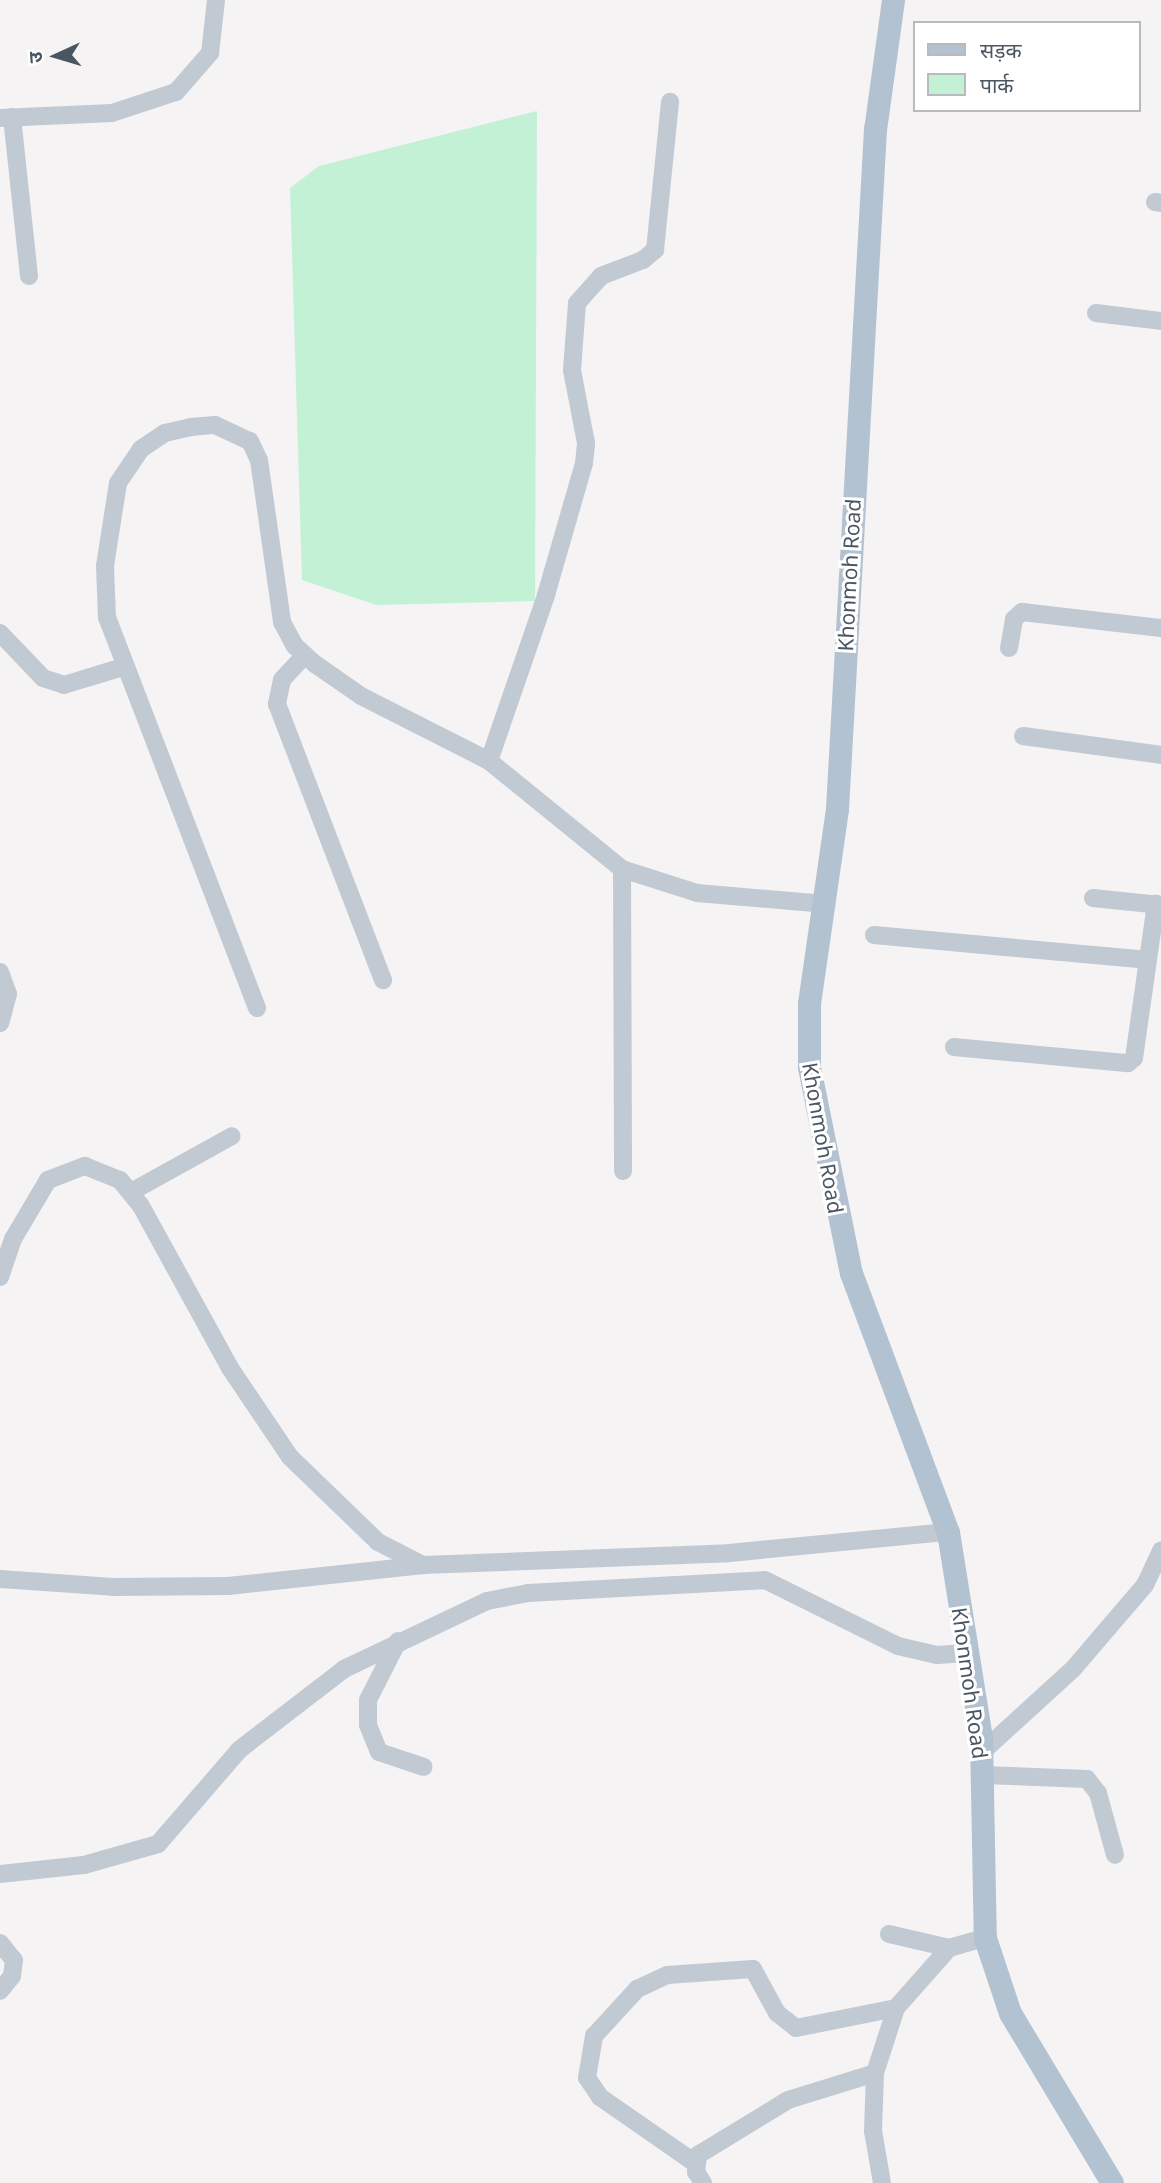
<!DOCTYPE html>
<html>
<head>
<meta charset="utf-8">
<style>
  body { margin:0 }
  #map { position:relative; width:1161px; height:2183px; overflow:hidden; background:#f5f3f3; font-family:"Noto Sans","Noto Sans Devanagari",sans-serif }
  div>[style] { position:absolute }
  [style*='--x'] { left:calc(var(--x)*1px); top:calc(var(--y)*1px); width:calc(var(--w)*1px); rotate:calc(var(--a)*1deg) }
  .green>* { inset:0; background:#c3f1d5 }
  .minor>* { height:18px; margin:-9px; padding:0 9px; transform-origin:9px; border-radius:9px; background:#c1cad2 }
  .major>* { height:23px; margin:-11.5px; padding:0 11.5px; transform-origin:11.5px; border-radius:11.5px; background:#b3c2d1 }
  span { translate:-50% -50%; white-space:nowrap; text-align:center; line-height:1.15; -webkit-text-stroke:6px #fff; paint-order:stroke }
  .street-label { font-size:21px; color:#4a5661 }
  .legend { position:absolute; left:913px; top:21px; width:228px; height:91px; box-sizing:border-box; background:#fff; border:2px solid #b7bbc0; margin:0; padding:9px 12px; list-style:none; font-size:21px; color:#4a5661 }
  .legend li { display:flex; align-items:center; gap:14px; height:35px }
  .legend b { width:35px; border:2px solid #b7bbc0 }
  .north { position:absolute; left:21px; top:21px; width:70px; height:70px; -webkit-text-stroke:5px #fff; paint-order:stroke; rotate:266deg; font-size:19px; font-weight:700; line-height:28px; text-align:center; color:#4a5661 }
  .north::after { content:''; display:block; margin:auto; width:24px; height:32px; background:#4a5661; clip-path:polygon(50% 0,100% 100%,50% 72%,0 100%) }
</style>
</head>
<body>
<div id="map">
  <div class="green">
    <i style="clip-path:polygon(537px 111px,535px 601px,376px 605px,302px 580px,290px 188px,319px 166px)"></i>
  </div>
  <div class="minor">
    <i style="--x:12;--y:117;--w:160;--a:83.9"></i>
    <i style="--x:0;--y:118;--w:112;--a:-2.6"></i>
    <i style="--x:112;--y:113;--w:67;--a:-18.2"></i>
    <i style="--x:176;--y:92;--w:52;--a:-48.9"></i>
    <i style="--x:210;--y:53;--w:53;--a:-83.5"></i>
    <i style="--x:1155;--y:202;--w:6;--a:9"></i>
    <i style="--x:1096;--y:313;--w:65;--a:7"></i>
    <i style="--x:0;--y:633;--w:62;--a:46.3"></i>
    <i style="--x:43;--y:678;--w:22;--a:18"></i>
    <i style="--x:64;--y:685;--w:62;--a:-17"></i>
    <i style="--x:1009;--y:648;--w:29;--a:-80"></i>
    <i style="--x:1014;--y:619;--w:11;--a:-41"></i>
    <i style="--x:1022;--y:612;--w:140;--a:6.6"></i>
    <i style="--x:305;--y:655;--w:34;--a:133"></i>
    <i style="--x:282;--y:680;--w:25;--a:102"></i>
    <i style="--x:277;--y:704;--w:296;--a:69"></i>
    <i style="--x:1023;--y:736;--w:139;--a:7.8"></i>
    <i style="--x:489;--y:761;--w:176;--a:-71"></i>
    <i style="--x:546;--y:595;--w:137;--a:-73.9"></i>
    <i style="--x:584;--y:463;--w:20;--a:-84"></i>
    <i style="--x:586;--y:443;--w:74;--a:-100.9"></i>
    <i style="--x:572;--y:370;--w:67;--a:-85.7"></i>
    <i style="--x:577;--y:303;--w:36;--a:-48"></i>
    <i style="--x:601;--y:276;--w:45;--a:-20.9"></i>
    <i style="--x:643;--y:260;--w:16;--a:-40"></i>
    <i style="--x:655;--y:250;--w:149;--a:-84.2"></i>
    <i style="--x:622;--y:869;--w:302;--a:89.8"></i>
    <i style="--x:1093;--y:898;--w:68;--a:5.9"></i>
    <i style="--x:874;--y:935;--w:274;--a:5.2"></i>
    <i style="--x:0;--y:972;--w:23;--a:70"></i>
    <i style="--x:8;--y:994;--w:30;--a:105"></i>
    <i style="--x:257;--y:1008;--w:418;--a:-111"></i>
    <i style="--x:107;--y:618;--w:52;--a:-92.2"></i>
    <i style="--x:105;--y:566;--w:84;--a:-81.1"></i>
    <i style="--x:118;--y:483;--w:41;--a:-55.9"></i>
    <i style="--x:141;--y:449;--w:29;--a:-34"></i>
    <i style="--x:165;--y:433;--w:27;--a:-13"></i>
    <i style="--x:191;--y:427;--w:24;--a:-5"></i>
    <i style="--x:215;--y:425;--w:38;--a:25"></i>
    <i style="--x:250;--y:441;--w:21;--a:65"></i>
    <i style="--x:259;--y:460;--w:164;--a:81.9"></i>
    <i style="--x:282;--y:622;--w:27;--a:62"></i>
    <i style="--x:295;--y:646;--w:27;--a:42"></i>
    <i style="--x:315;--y:664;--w:56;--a:34.8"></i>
    <i style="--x:361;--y:696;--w:144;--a:26.9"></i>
    <i style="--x:489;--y:761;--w:171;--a:39.1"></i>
    <i style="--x:622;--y:869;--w:79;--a:17.7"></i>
    <i style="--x:697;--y:893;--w:129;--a:4.9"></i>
    <i style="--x:954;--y:1047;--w:175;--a:5.3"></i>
    <i style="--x:1128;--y:1063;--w:8;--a:-40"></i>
    <i style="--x:1134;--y:1058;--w:156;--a:-81.9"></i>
    <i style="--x:131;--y:1192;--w:115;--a:-29"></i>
    <i style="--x:0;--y:1277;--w:40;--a:-71.1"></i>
    <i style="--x:13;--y:1239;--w:69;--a:-59.3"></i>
    <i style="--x:48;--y:1180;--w:40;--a:-21"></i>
    <i style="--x:85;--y:1166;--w:38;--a:22"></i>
    <i style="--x:120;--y:1180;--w:33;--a:51"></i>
    <i style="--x:141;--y:1206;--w:185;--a:61.2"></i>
    <i style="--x:230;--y:1368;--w:107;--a:56"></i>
    <i style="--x:290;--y:1457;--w:122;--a:44"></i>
    <i style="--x:378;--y:1542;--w:51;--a:27.1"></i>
    <i style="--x:423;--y:1565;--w:306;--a:-2.2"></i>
    <i style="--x:729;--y:1553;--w:220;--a:-5.5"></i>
    <i style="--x:0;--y:1579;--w:113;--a:4"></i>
    <i style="--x:113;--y:1587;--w:115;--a:-0.5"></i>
    <i style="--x:228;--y:1586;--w:196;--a:-6.1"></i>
    <i style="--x:398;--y:1641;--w:66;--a:117"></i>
    <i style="--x:368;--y:1700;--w:25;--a:90"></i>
    <i style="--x:368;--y:1725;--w:29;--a:68"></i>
    <i style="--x:379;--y:1752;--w:47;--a:18.4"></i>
    <i style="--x:982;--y:1752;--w:123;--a:-42.4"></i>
    <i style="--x:1073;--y:1669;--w:111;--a:-49.4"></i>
    <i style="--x:1145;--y:1585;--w:38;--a:-65"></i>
    <i style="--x:983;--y:1775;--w:104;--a:2.2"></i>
    <i style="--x:1087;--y:1779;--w:18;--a:52"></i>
    <i style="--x:1098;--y:1793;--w:64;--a:74.7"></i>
    <i style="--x:0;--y:1874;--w:84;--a:-6.1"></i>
    <i style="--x:84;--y:1865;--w:77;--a:-15.8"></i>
    <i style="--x:158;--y:1844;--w:124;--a:-49.2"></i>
    <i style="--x:239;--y:1750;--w:133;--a:-37.6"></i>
    <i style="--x:344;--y:1669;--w:158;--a:-25.4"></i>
    <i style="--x:487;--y:1601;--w:42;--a:-11"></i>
    <i style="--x:528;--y:1593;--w:237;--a:-3.1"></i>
    <i style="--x:765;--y:1580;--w:148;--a:26.4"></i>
    <i style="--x:898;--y:1646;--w:40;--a:13"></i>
    <i style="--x:937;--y:1655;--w:29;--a:-4"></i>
    <i style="--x:889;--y:1934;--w:62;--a:13.1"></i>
    <i style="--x:0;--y:1943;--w:22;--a:51"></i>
    <i style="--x:14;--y:1960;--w:16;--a:97"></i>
    <i style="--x:12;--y:1976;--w:19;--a:129"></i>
    <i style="--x:695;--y:2163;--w:116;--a:-145.2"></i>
    <i style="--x:600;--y:2097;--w:23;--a:-124"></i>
    <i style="--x:587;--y:2078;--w:43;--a:-80.5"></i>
    <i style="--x:594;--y:2036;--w:64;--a:-47.5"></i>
    <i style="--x:637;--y:1989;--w:33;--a:-25"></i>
    <i style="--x:667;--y:1975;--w:86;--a:-4"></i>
    <i style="--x:753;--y:1969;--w:50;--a:61.4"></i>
    <i style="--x:777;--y:2013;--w:24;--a:38"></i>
    <i style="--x:796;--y:2028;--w:102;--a:-11.3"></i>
    <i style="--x:703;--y:2183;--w:13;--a:-122"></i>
    <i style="--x:696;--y:2172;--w:17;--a:-83"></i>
    <i style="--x:698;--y:2155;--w:105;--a:-31.4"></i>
    <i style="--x:788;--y:2100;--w:91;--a:-17.2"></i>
    <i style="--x:882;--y:2183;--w:53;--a:-99.8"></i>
    <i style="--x:873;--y:2131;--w:58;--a:-88"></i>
    <i style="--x:875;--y:2073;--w:68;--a:-72.1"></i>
    <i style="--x:896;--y:2008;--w:80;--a:-48.5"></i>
    <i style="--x:949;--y:1948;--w:37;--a:-16"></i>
  </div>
  <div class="major">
    <i style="--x:893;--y:0;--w:130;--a:97.9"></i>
    <i style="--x:875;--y:129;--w:681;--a:93.2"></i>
    <i style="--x:837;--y:809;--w:197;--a:98.2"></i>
    <i style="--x:809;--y:1004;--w:63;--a:90"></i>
    <i style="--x:809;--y:1067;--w:210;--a:78.5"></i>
    <i style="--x:851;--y:1273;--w:277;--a:69.5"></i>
    <i style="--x:948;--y:1532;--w:209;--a:80.9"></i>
    <i style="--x:981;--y:1738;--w:200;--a:88.9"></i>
    <i style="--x:985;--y:1938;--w:79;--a:71.6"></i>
    <i style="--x:1010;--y:2013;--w:198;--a:59"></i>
  </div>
  <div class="street-label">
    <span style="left:849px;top:575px;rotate:-87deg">Khonmoh Road</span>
    <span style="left:823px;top:1138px;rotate:80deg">Khonmoh Road</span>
    <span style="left:970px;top:1683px;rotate:82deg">Khonmoh Road</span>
  </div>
  <ul class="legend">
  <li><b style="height:9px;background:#b3c2d1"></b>सड़क</li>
  <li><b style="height:19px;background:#c3f1d5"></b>पार्क</li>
  </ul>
  <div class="north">उ</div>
</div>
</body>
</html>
